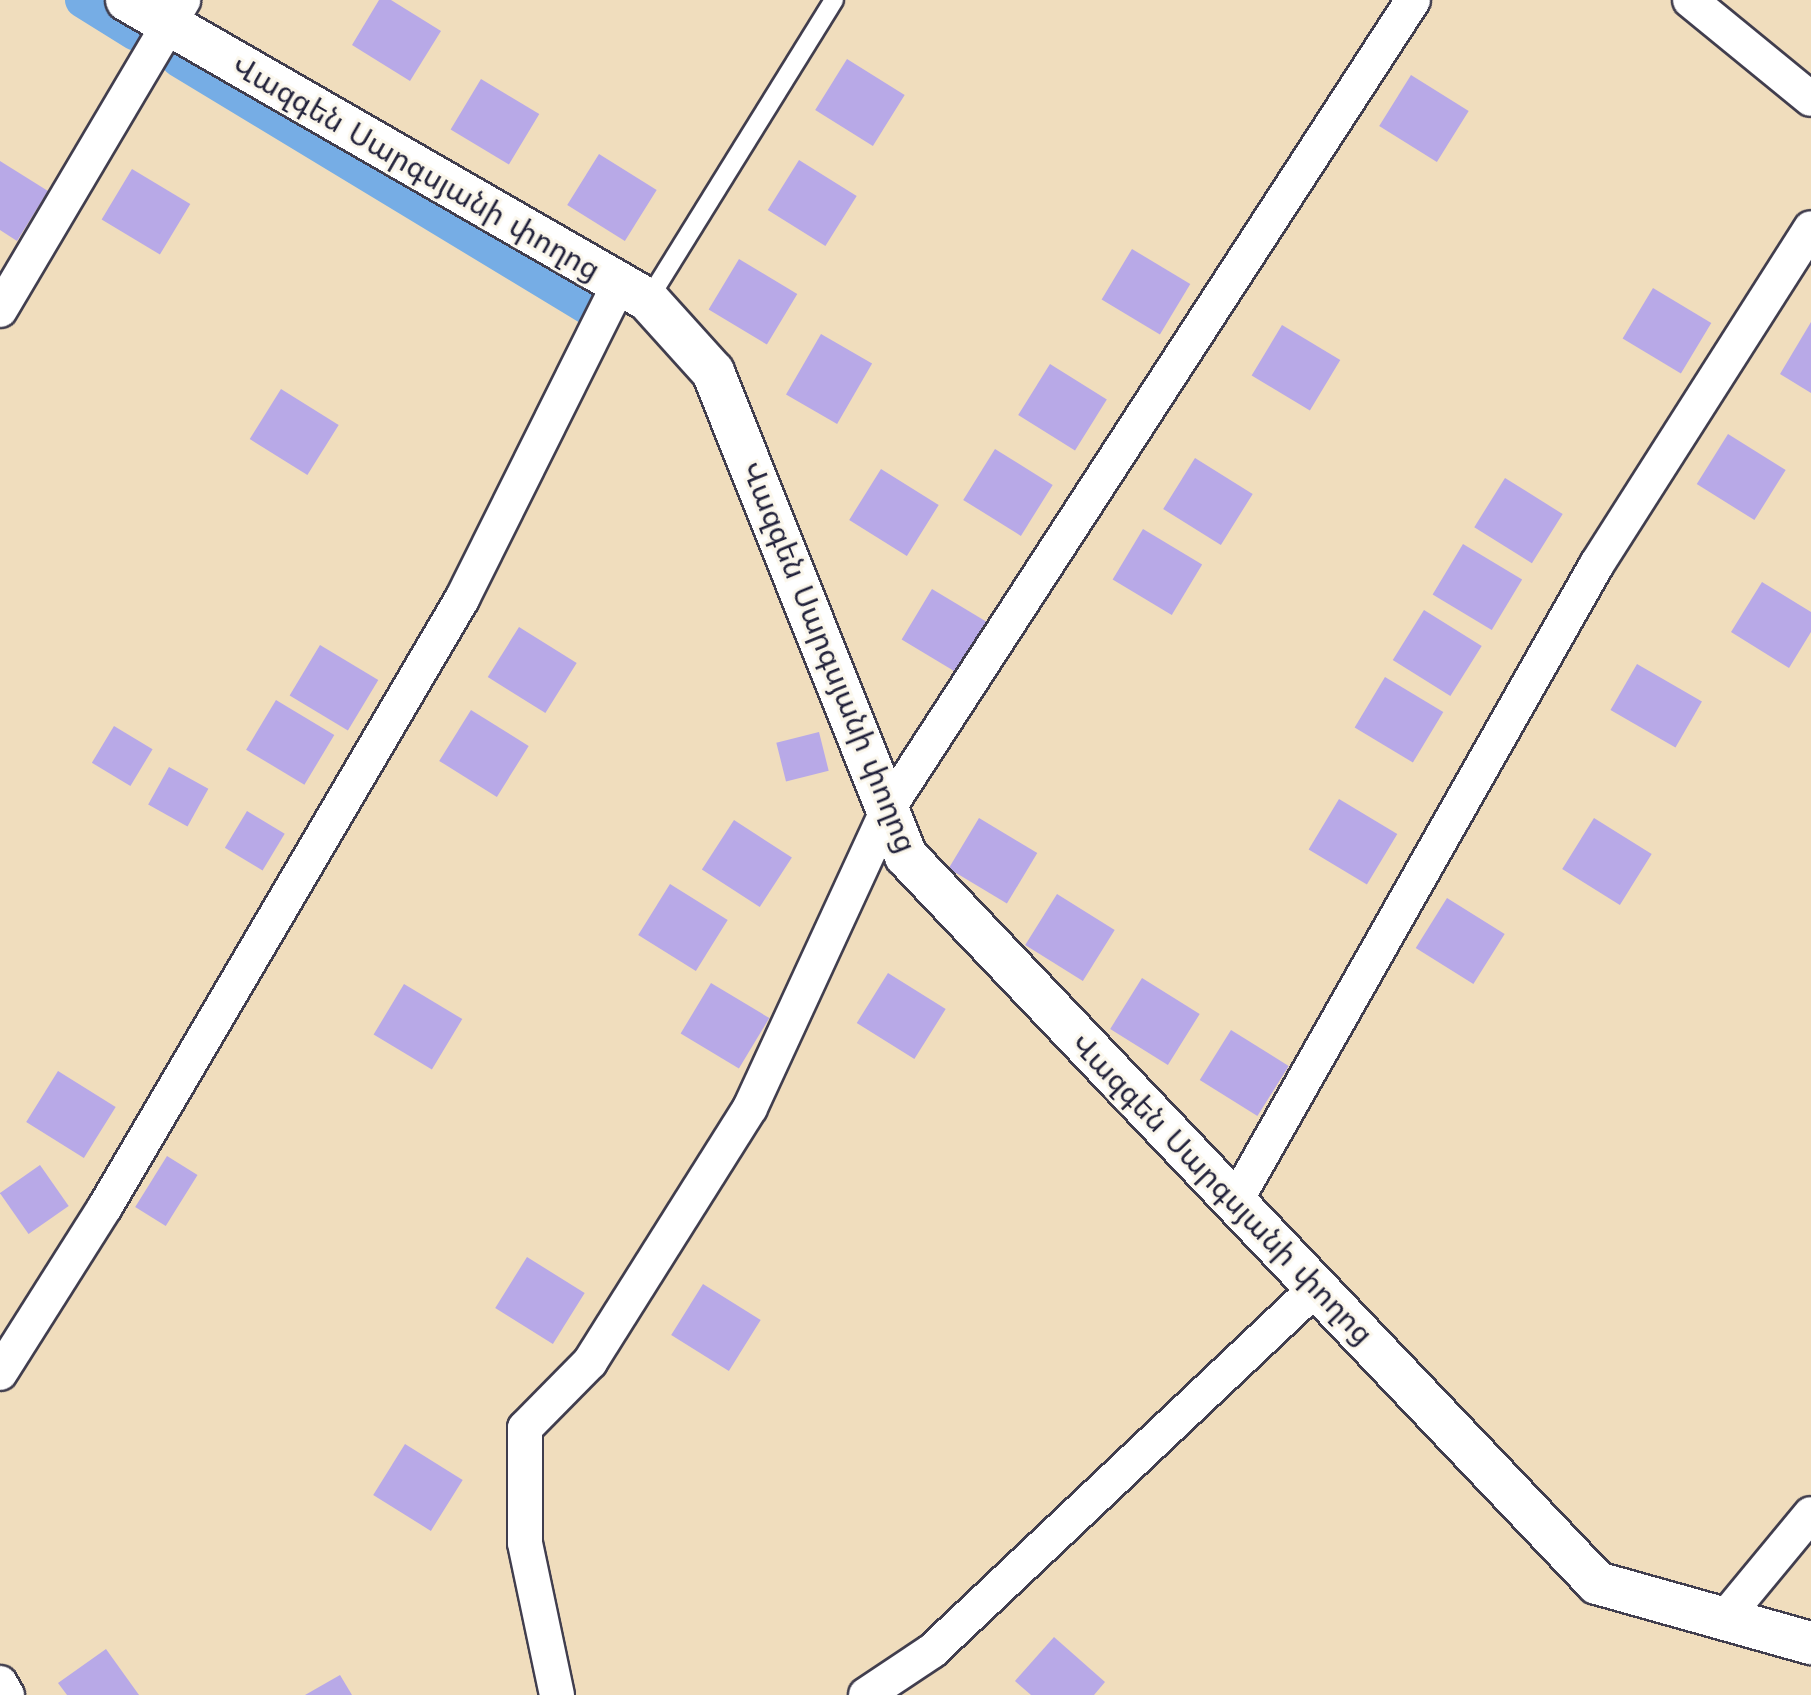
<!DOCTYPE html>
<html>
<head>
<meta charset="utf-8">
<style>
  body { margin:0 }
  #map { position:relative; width:1811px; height:1695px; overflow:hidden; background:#f0ddbd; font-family:"Shantell Sans","Noto Sans Armenian",sans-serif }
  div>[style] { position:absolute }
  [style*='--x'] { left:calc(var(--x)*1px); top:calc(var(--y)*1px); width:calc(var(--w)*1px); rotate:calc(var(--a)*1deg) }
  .canal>* { height:36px; margin:-18px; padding:0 18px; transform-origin:18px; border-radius:18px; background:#76ade5 }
  .building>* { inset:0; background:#b8a9e7; transform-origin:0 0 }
  .roads { filter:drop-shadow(2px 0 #413e4e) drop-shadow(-2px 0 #413e4e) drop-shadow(0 2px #413e4e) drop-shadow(0 -2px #413e4e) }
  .service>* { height:18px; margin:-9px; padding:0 9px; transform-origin:9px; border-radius:9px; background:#fff }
  .minor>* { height:34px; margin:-17px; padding:0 17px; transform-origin:17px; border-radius:17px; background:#fff }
  .tertiary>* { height:42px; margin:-21px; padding:0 21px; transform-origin:21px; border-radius:21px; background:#fff }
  span { translate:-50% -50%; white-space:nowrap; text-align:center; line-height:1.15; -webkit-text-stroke:6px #fbf7ec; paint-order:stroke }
  .street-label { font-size:30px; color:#22223b }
</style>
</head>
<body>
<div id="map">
  <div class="canal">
    <i style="--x:83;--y:0;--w:62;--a:31.9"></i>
    <i style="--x:179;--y:59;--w:478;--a:31.2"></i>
  </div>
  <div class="building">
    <i style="clip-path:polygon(379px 0,391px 0,441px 31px,410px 81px,352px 45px)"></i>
    <i style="left:847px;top:59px;width:68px;height:60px;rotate:32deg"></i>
    <i style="left:1411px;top:75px;width:68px;height:60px;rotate:32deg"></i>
    <i style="left:481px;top:79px;width:68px;height:59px;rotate:31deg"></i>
    <i style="left:599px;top:154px;width:68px;height:60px;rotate:32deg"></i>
    <i style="left:799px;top:160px;width:68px;height:59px;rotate:32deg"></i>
    <i style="clip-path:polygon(0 161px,48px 191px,17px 241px,0 230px)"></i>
    <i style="left:132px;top:169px;width:68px;height:59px;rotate:31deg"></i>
    <i style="left:1132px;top:249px;width:68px;height:59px;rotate:31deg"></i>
    <i style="left:739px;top:259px;width:68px;height:59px;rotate:31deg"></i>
    <i style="left:1653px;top:288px;width:68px;height:59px;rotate:31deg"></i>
    <i style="clip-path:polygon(1811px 322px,1811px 393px,1780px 374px)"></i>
    <i style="left:1282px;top:325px;width:68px;height:59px;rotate:31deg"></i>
    <i style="left:821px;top:334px;width:59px;height:70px;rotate:30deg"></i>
    <i style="left:1050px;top:364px;width:67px;height:60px;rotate:32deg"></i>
    <i style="left:281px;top:389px;width:68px;height:59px;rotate:32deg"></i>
    <i style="left:1728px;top:434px;width:68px;height:59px;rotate:32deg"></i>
    <i style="left:995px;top:449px;width:68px;height:60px;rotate:32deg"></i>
    <i style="left:1195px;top:458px;width:68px;height:60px;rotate:32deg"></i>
    <i style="left:881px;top:469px;width:68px;height:60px;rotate:32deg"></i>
    <i style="left:1505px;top:478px;width:68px;height:58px;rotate:32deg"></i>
    <i style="left:1143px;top:529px;width:69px;height:59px;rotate:31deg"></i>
    <i style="left:1463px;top:544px;width:69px;height:59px;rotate:31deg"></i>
    <i style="clip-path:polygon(1762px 582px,1811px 612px,1811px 632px,1789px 668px,1731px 632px)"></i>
    <i style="left:932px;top:589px;width:68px;height:59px;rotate:31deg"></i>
    <i style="left:1424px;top:610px;width:68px;height:59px;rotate:32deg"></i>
    <i style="left:519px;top:627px;width:68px;height:59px;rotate:32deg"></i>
    <i style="left:320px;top:645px;width:68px;height:59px;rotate:31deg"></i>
    <i style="left:1637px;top:664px;width:75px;height:53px;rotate:30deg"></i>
    <i style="left:1385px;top:677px;width:68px;height:59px;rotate:31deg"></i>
    <i style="left:276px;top:700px;width:68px;height:58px;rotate:31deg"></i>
    <i style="left:471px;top:710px;width:68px;height:60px;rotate:32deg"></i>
    <i style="left:114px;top:726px;width:45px;height:43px;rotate:31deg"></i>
    <i style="left:819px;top:732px;width:40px;height:44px;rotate:76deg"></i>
    <i style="left:169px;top:767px;width:45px;height:43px;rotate:29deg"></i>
    <i style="left:1339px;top:799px;width:68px;height:59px;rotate:31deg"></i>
    <i style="left:247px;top:811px;width:44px;height:43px;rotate:31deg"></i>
    <i style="left:979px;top:818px;width:68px;height:59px;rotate:31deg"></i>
    <i style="left:1594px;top:818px;width:68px;height:60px;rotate:32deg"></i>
    <i style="left:734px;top:820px;width:69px;height:59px;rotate:33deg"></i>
    <i style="left:670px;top:884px;width:68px;height:60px;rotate:32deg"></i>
    <i style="left:1057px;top:894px;width:68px;height:60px;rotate:32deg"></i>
    <i style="left:1447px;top:898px;width:68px;height:59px;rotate:32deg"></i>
    <i style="left:888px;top:973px;width:68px;height:59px;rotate:32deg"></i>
    <i style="left:1142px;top:978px;width:68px;height:60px;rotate:32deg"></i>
    <i style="left:711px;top:983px;width:68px;height:59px;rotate:31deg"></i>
    <i style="left:404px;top:984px;width:68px;height:59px;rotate:31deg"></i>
    <i style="left:1231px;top:1030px;width:68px;height:59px;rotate:32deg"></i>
    <i style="left:58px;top:1071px;width:68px;height:60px;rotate:32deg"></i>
    <i style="left:167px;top:1156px;width:36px;height:60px;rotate:32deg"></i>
    <i style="left:40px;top:1165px;width:50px;height:49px;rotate:55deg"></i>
    <i style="left:527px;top:1257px;width:68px;height:60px;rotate:32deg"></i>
    <i style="left:703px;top:1284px;width:68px;height:60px;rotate:32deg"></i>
    <i style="left:405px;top:1444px;width:68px;height:60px;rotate:32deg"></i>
    <i style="clip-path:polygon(1054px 1637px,1105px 1682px,1094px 1695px,1031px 1695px,1015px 1681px)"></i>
    <i style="clip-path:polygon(106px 1649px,139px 1695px,67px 1695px,58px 1683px)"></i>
    <i style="clip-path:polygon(340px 1675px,352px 1695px,305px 1695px)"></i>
  </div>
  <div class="roads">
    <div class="service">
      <i style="--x:648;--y:300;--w:353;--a:-58.2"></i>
    </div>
    <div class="minor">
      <i style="--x:1690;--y:0;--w:156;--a:39.3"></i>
      <i style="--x:0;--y:310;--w:360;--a:-59.4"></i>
      <i style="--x:1235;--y:1202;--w:734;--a:-60.43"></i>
      <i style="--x:1597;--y:564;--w:398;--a:-57.5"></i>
      <i style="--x:0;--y:1373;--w:196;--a:-57.7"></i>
      <i style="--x:105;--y:1207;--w:705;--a:-59.58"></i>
      <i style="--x:462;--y:599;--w:352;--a:-63.5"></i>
      <i style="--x:1724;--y:1619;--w:136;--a:-50.4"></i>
      <i style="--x:0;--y:1683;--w:14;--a:60"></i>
      <i style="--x:557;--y:1695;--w:155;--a:-101.9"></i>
      <i style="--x:525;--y:1543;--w:115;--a:-90"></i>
      <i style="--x:525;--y:1428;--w:93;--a:-45.4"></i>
      <i style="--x:590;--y:1362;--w:300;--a:-57.8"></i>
      <i style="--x:750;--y:1108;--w:332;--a:-65.2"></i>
      <i style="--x:889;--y:807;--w:962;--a:-57"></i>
      <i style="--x:866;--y:1695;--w:79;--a:-33.7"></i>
      <i style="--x:932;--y:1651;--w:528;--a:-43.39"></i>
    </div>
    <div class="tertiary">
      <i style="--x:127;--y:0;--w:601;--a:29.93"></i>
      <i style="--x:648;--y:300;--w:97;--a:47.9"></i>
      <i style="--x:713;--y:372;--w:521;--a:68.26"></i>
      <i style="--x:906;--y:856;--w:1003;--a:46.45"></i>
      <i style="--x:1597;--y:1583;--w:222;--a:15.7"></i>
    </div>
  </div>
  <div class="street-label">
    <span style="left:416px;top:168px;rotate:30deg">Վազգեն Սարգսյանի փողոց</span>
    <span style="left:829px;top:657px;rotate:68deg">Վազգեն Սարգսյանի փողոց</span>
    <span style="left:1222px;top:1189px;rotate:46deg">Վազգեն Սարգսյանի փողոց</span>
  </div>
</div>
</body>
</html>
